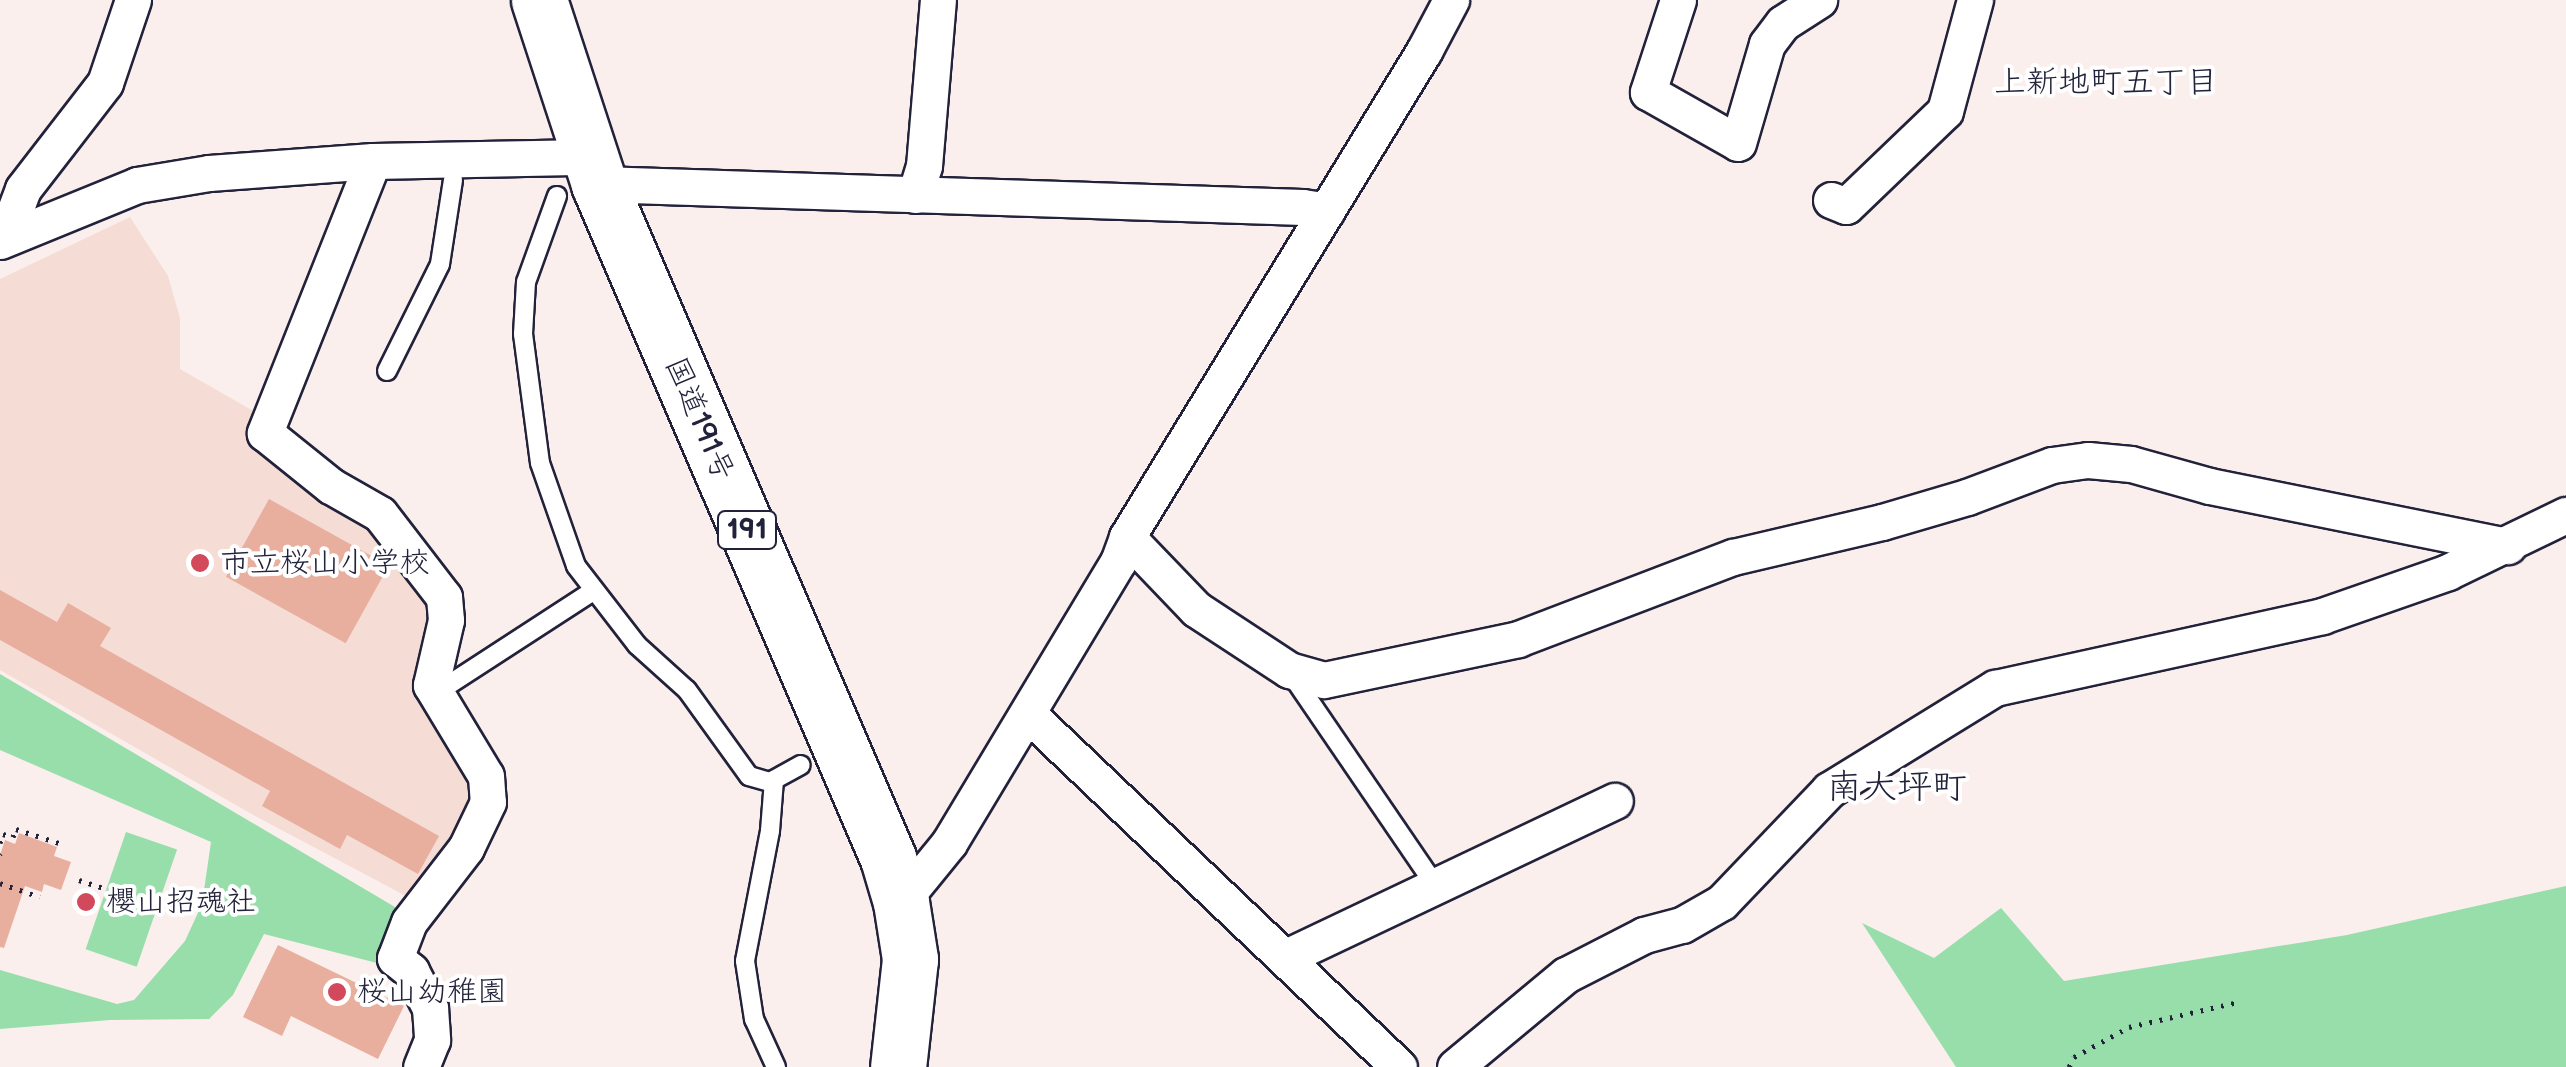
<!DOCTYPE html>
<html>
<head>
<meta charset="utf-8">
<style>
  body { margin:0 }
  #map { position:relative; width:2566px; height:1067px; overflow:hidden; background:#faefec; font-family:"Balsamiq Sans","Klee One",sans-serif }
  div>[style] { position:absolute }
  [style*='--x'] { left:calc(var(--x)*1px); top:calc(var(--y)*1px); width:calc(var(--w)*1px); rotate:calc(var(--a)*1deg) }
  .built>* { inset:0; background:#f5dcd5 }
  .green>* { inset:0; background:#97deab; transform-origin:0 0 }
  .building>* { inset:0; background:#e8af9f; transform-origin:0 0 }
  .path>* { height:5px; margin-top:-2.5px; transform-origin:0; background:repeating-linear-gradient(90deg,#22223b 0 2.5px,transparent 0 10.5px) }
  .roads { filter:drop-shadow(2px 0 #22223b) drop-shadow(-2px 0 #22223b) drop-shadow(0 2px #22223b) drop-shadow(0 -2px #22223b) }
  .lane>* { height:18px; margin:-9px; padding:0 9px; transform-origin:9px; border-radius:9px; background:#fff }
  .street>* { height:35px; margin:-17.5px; padding:0 17.5px; transform-origin:17.5px; border-radius:17.5px; background:#fff }
  .highway>* { height:55px; margin:-27.5px; padding:0 27.5px; transform-origin:27.5px; border-radius:27.5px; background:#fff }
  .dots>* { width:28px; height:28px; translate:-50% -50%; box-sizing:border-box; border:5px solid #fff; border-radius:50% }
  span { translate:-50% -50%; white-space:nowrap; text-align:center; line-height:1.15; -webkit-text-stroke:8px #fff; paint-order:stroke }
  .shield-label span { padding:2px 8px; background:#fff; border:2px solid; border-radius:8px; -webkit-text-stroke-width:0 }
  .shield-label { font-size:28px; color:#22223b; font-weight:700 }
  .street-label { font-size:30px; color:#22223b }
  .poi-label { font-size:30px; color:#22223b }
  .left { translate:0 -50%; text-align:left }
  .neighbourhood-label { font-size:32px; color:#22223b }
  .quarter-label { font-size:35px; color:#22223b }
</style>
</head>
<body>
<div id="map">
  <div class="built">
    <i style="clip-path:polygon(130px 217px,168px 276px,180px 318px,180px 369px,257px 413px,368px 520px,434px 606px,453px 733px,475px 802px,453px 843px,406px 896px,257px 817px,0 670px,0 279px)"></i>
  </div>
  <div class="green">
    <i style="clip-path:polygon(0 674px,395px 907px,377px 963px,264px 934px,233px 995px,209px 1019px,110px 1020px,0 1029px,0 970px,117px 1004px,134px 1000px,185px 941px,202px 904px,211px 842px,0 750px)"></i>
    <i style="left:126px;top:832px;width:54px;height:124px;rotate:19deg"></i>
    <i style="clip-path:polygon(2566px 886px,2566px 1067px,1956px 1067px,1862px 923px,1934px 958px,2001px 908px,2064px 981px,2347px 935px)"></i>
  </div>
  <div class="building">
    <i style="left:269px;top:499px;width:137px;height:89px;rotate:29deg"></i>
    <i style="clip-path:polygon(0 590px,57px 622px,68px 603px,111px 628px,100px 646px,439px 836px,418px 874px,347px 835px,340px 849px,262px 806px,270px 791px,0 640px)"></i>
    <i style="clip-path:polygon(19px 833px,57px 847px,54px 856px,71px 862px,61px 890px,44px 884px,42px 892px,25px 886px,4px 948px,0 947px,0 855px,5px 840px,15px 844px)"></i>
    <i style="clip-path:polygon(278px 945px,404px 1006px,378px 1059px,291px 1016px,282px 1036px,243px 1017px)"></i>
  </div>
  <div class="path">
    <i style="--x:0;--y:843;--w:9;--a:-72"></i>
    <i style="--x:3;--y:834;--w:10;--a:17"></i>
    <i style="--x:13;--y:837;--w:9;--a:-69"></i>
    <i style="--x:16;--y:829;--w:45;--a:18"></i>
    <i style="--x:0;--y:854;--w:1;--a:-45"></i>
    <i style="--x:79;--y:880;--w:28;--a:18"></i>
    <i style="--x:0;--y:883;--w:42;--a:19.3"></i>
    <i style="--x:2069;--y:1067;--w:11;--a:-63"></i>
    <i style="--x:2074;--y:1057;--w:63;--a:-28.6"></i>
    <i style="--x:2129;--y:1027;--w:108;--a:-12.9"></i>
  </div>
  <div class="roads">
    <div class="lane">
      <i style="--x:557;--y:196;--w:91;--a:109.8"></i>
      <i style="--x:526;--y:282;--w:52;--a:93.3"></i>
      <i style="--x:523;--y:334;--w:130;--a:82.5"></i>
      <i style="--x:540;--y:463;--w:109;--a:70.7"></i>
      <i style="--x:576;--y:566;--w:100;--a:52.3"></i>
      <i style="--x:637;--y:645;--w:67;--a:42"></i>
      <i style="--x:687;--y:690;--w:106;--a:54.2"></i>
      <i style="--x:749;--y:776;--w:22;--a:16"></i>
      <i style="--x:770;--y:782;--w:35;--a:-29"></i>
      <i style="--x:387;--y:371;--w:119;--a:-63.6"></i>
      <i style="--x:440;--y:264;--w:85;--a:-81.2"></i>
      <i style="--x:1289;--y:671;--w:259;--a:55.7"></i>
      <i style="--x:436;--y:693;--w:187;--a:-33"></i>
      <i style="--x:774;--y:780;--w:51;--a:94.5"></i>
      <i style="--x:770;--y:831;--w:132;--a:100.9"></i>
      <i style="--x:745;--y:961;--w:59;--a:81.2"></i>
      <i style="--x:754;--y:1019;--w:53;--a:65.4"></i>
    </div>
    <div class="street">
      <i style="--x:1678;--y:0;--w:97;--a:108.1"></i>
      <i style="--x:1648;--y:92;--w:103;--a:29.5"></i>
      <i style="--x:1738;--y:143;--w:103;--a:-73.7"></i>
      <i style="--x:1767;--y:44;--w:26;--a:-53"></i>
      <i style="--x:1783;--y:23;--w:43;--a:-32.6"></i>
      <i style="--x:373;--y:161;--w:293;--a:111.7"></i>
      <i style="--x:265;--y:433;--w:85;--a:38.8"></i>
      <i style="--x:331;--y:486;--w:56;--a:29.7"></i>
      <i style="--x:380;--y:514;--w:105;--a:52.4"></i>
      <i style="--x:444;--y:597;--w:23;--a:85"></i>
      <i style="--x:446;--y:620;--w:67;--a:103"></i>
      <i style="--x:431;--y:685;--w:106;--a:58.9"></i>
      <i style="--x:486;--y:776;--w:26;--a:86"></i>
      <i style="--x:488;--y:802;--w:51;--a:115.6"></i>
      <i style="--x:466;--y:848;--w:93;--a:127.6"></i>
      <i style="--x:409;--y:922;--w:39;--a:111"></i>
      <i style="--x:395;--y:958;--w:21;--a:39"></i>
      <i style="--x:411;--y:971;--w:42;--a:62.8"></i>
      <i style="--x:430;--y:1008;--w:32;--a:86"></i>
      <i style="--x:432;--y:1040;--w:29;--a:112"></i>
      <i style="--x:599;--y:184;--w:704;--a:1.87"></i>
      <i style="--x:1303;--y:207;--w:24;--a:9"></i>
      <i style="--x:915;--y:195;--w:30;--a:-73"></i>
      <i style="--x:924;--y:166;--w:167;--a:-85.2"></i>
      <i style="--x:1831;--y:200;--w:16;--a:22"></i>
      <i style="--x:1846;--y:206;--w:137;--a:-43.8"></i>
      <i style="--x:1945;--y:111;--w:115;--a:-74.9"></i>
      <i style="--x:5;--y:237;--w:51;--a:-69.4"></i>
      <i style="--x:23;--y:189;--w:134;--a:-52.3"></i>
      <i style="--x:105;--y:83;--w:88;--a:-71.4"></i>
      <i style="--x:0;--y:241;--w:148;--a:-22.2"></i>
      <i style="--x:137;--y:185;--w:73;--a:-9.5"></i>
      <i style="--x:209;--y:173;--w:164;--a:-4.2"></i>
      <i style="--x:373;--y:161;--w:215;--a:-1.1"></i>
      <i style="--x:1127;--y:537;--w:100;--a:46.2"></i>
      <i style="--x:1196;--y:609;--w:111;--a:33.3"></i>
      <i style="--x:1289;--y:670;--w:36;--a:16"></i>
      <i style="--x:1324;--y:680;--w:198;--a:-11.9"></i>
      <i style="--x:1518;--y:639;--w:230;--a:-20.9"></i>
      <i style="--x:1733;--y:557;--w:153;--a:-13.2"></i>
      <i style="--x:1882;--y:522;--w:89;--a:-16.4"></i>
      <i style="--x:1967;--y:497;--w:91;--a:-20.6"></i>
      <i style="--x:2052;--y:465;--w:36;--a:-8"></i>
      <i style="--x:2088;--y:460;--w:43;--a:5.3"></i>
      <i style="--x:2131;--y:464;--w:82;--a:15.6"></i>
      <i style="--x:2210;--y:486;--w:304;--a:11.4"></i>
      <i style="--x:1028;--y:714;--w:512;--a:43.58"></i>
      <i style="--x:901;--y:902;--w:76;--a:-50.9"></i>
      <i style="--x:949;--y:843;--w:328;--a:-59"></i>
      <i style="--x:1118;--y:562;--w:27;--a:-70"></i>
      <i style="--x:1127;--y:537;--w:570;--a:-58.57"></i>
      <i style="--x:1424;--y:51;--w:58;--a:-62.1"></i>
      <i style="--x:1286;--y:957;--w:364;--a:-25.4"></i>
      <i style="--x:1455;--y:1067;--w:144;--a:-39.7"></i>
      <i style="--x:1566;--y:975;--w:88;--a:-27.1"></i>
      <i style="--x:1644;--y:935;--w:39;--a:-15"></i>
      <i style="--x:1682;--y:925;--w:46;--a:-29.9"></i>
      <i style="--x:1722;--y:902;--w:155;--a:-46.3"></i>
      <i style="--x:1829;--y:790;--w:195;--a:-31.6"></i>
      <i style="--x:1995;--y:688;--w:335;--a:-12.4"></i>
      <i style="--x:2322;--y:616;--w:133;--a:-19.2"></i>
      <i style="--x:2448;--y:572;--w:131;--a:-25.8"></i>
    </div>
    <div class="highway">
      <i style="--x:539;--y:0;--w:194;--a:71.9"></i>
      <i style="--x:599;--y:184;--w:733;--a:66.79"></i>
      <i style="--x:888;--y:858;--w:46;--a:73.5"></i>
      <i style="--x:901;--y:902;--w:58;--a:81"></i>
      <i style="--x:910;--y:959;--w:109;--a:96.3"></i>
    </div>
  </div>
  <div class="dots">
    <i style="left:200px;top:563px;background:#d1495b"></i>
    <i style="left:86px;top:902px;background:#d1495b"></i>
    <i style="left:337px;top:992px;background:#d1495b"></i>
  </div>
  <div class="shield-label">
    <span style="left:747px;top:530px">191</span>
  </div>
  <div class="street-label">
    <span style="left:699px;top:419px;rotate:67deg">国道191号</span>
  </div>
  <div class="poi-label">
    <span class="left" style="left:220px;top:563px">市立桜山小学校</span>
    <span class="left" style="left:106px;top:902px">櫻山招魂社</span>
    <span class="left" style="left:357px;top:992px">桜山幼稚園</span>
  </div>
  <div class="neighbourhood-label">
    <span style="left:2106px;top:83px">上新地町五丁目</span>
  </div>
  <div class="quarter-label">
    <span style="left:1897px;top:788px">南大坪町</span>
  </div>
</div>
</body>
</html>
